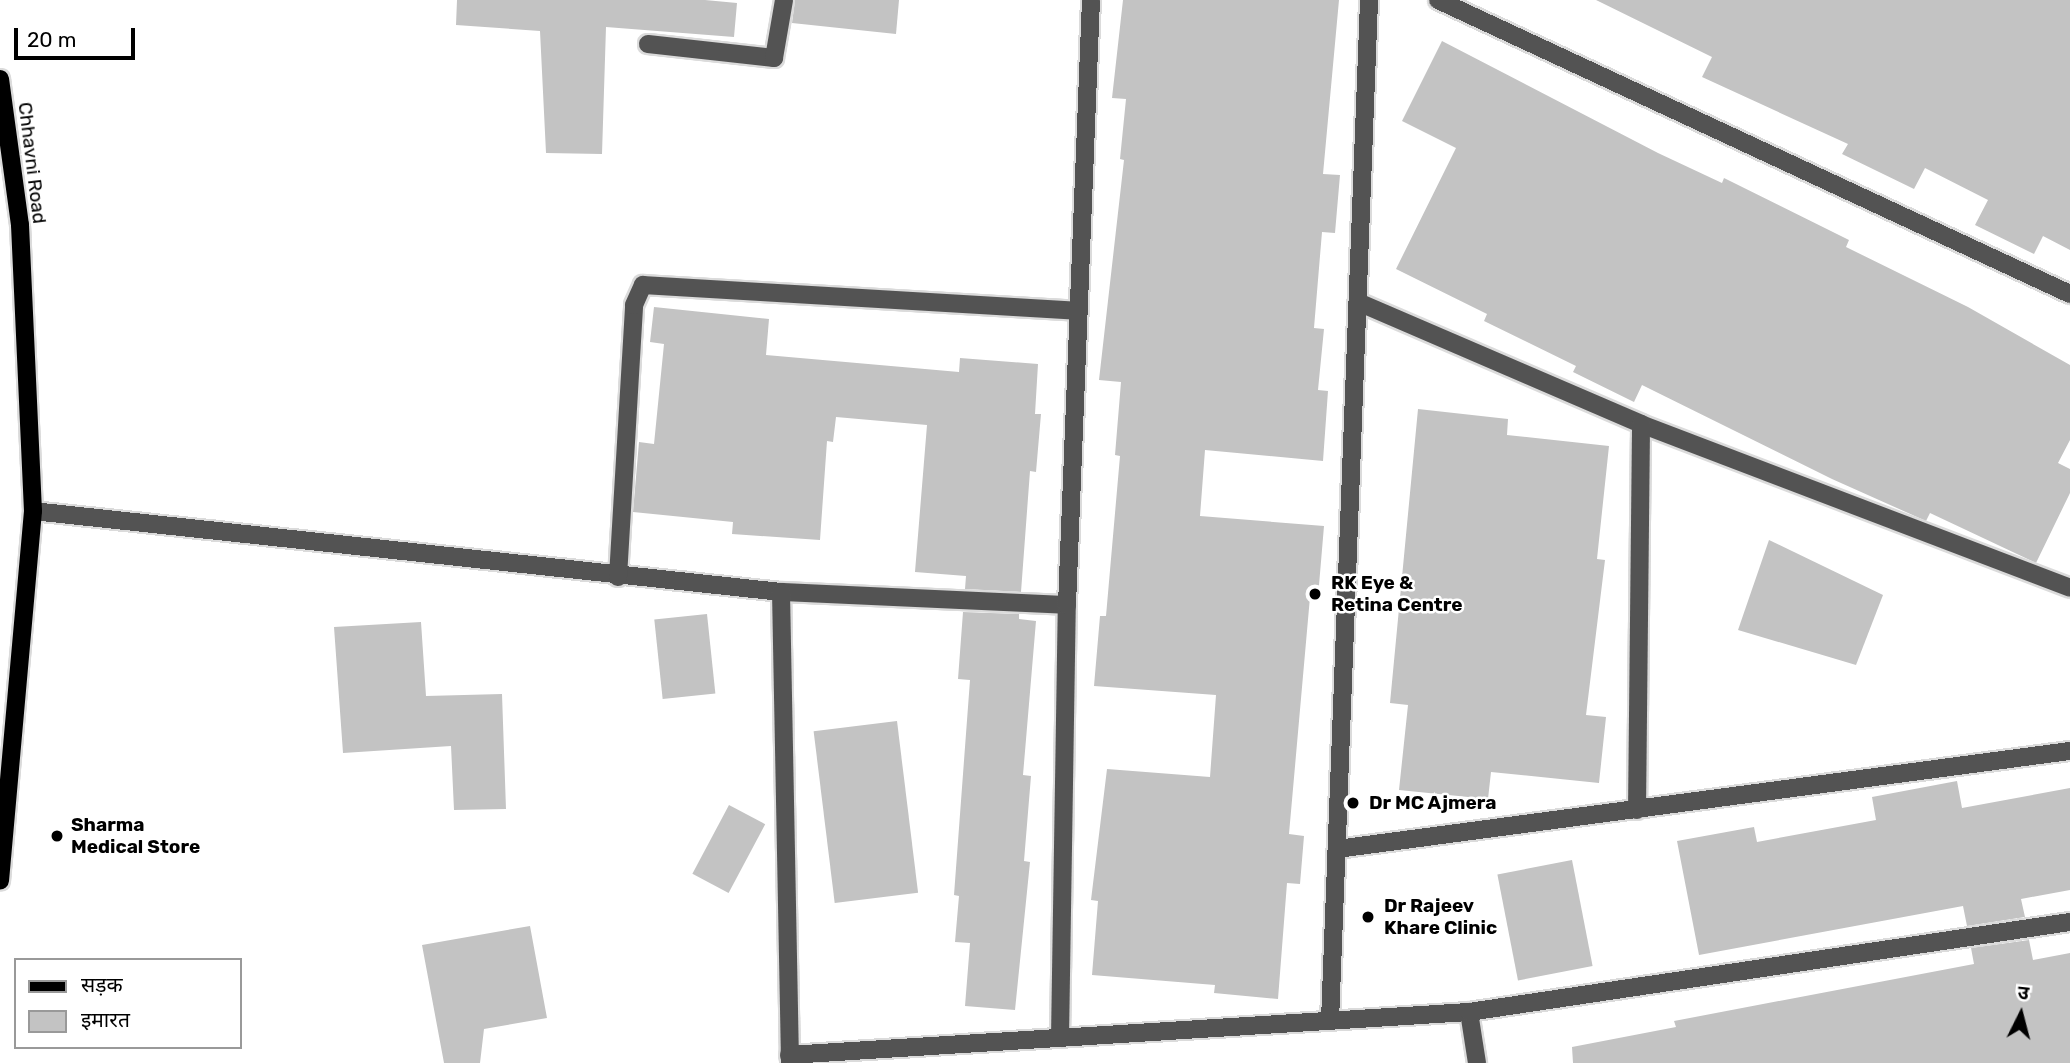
<!DOCTYPE html>
<html>
<head>
<meta charset="utf-8">
<style>
  body { margin:0 }
  #map { position:relative; width:2070px; height:1063px; overflow:hidden; background:#fff; font-family:Rubik,"Noto Sans Devanagari",sans-serif }
  div>[style] { position:absolute }
  [style*='--x'] { left:calc(var(--x)*1px); top:calc(var(--y)*1px); width:calc(var(--w)*1px); rotate:calc(var(--a)*1deg) }
  .building>* { inset:0; background:#c3c3c3; transform-origin:0 0 }
  .roads { filter:drop-shadow(2px 0 #dbdbdb) drop-shadow(-2px 0 #dbdbdb) drop-shadow(0 2px #dbdbdb) drop-shadow(0 -2px #dbdbdb) }
  .minor>* { height:18px; margin:-9px; padding:0 9px; transform-origin:9px; border-radius:9px; background:#535353 }
  .major>* { height:18px; margin:-9px; padding:0 9px; transform-origin:9px; border-radius:9px; background:#000 }
  .dots>* { width:19px; height:19px; translate:-50% -50%; box-sizing:border-box; border:4px solid #fff; border-radius:50% }
  span { translate:-50% -50%; white-space:nowrap; text-align:center; line-height:1.15; -webkit-text-stroke:5px #fff; paint-order:stroke }
  .street-label { font-size:19px; color:#000 }
  .poi-label { font-size:19px; color:#000; font-weight:700 }
  .left { translate:0 -50%; text-align:left }
  .legend { position:absolute; left:14px; top:958px; width:228px; height:91px; box-sizing:border-box; background:#fff; border:2px solid #999; margin:0; padding:9px 12px; list-style:none; font-size:21px; color:#000 }
  .legend li { display:flex; align-items:center; gap:14px; height:35px }
  .legend b { width:35px; border:2px solid #999 }
  .north { position:absolute; left:1986px; top:979px; width:70px; height:70px; -webkit-text-stroke:5px #fff; paint-order:stroke; rotate:6deg; font-size:19px; font-weight:700; line-height:28px; text-align:center; color:#000 }
  .north::after { content:''; display:block; margin:auto; width:24px; height:32px; background:#000; clip-path:polygon(50% 0,100% 100%,50% 72%,0 100%) }
  .scale { position:absolute; left:14px; top:28px; width:121px; height:32px; box-sizing:border-box; border:4px solid #000; border-top:0; padding-left:9px; font-size:21px; line-height:24px; white-space:nowrap; color:#000; -webkit-text-stroke:5px #fff; paint-order:stroke }
</style>
</head>
<body>
<div id="map">
  <div class="building">
    <i style="clip-path:polygon(457px 0,705px 0,737px 3px,734px 37px,606px 27px,602px 154px,546px 153px,540px 31px,456px 25px)"></i>
    <i style="clip-path:polygon(795px 0,899px 0,896px 34px,792px 23px)"></i>
    <i style="clip-path:polygon(1123px 0,1339px 0,1323px 174px,1340px 175px,1335px 233px,1322px 232px,1314px 328px,1324px 329px,1318px 390px,1328px 391px,1323px 461px,1205px 450px,1200px 516px,1324px 526px,1318px 597px,1310px 597px,1289px 834px,1304px 836px,1300px 884px,1287px 883px,1278px 999px,1214px 993px,1215px 985px,1092px 975px,1098px 901px,1091px 900px,1107px 769px,1210px 777px,1216px 695px,1094px 686px,1100px 616px,1106px 616px,1120px 456px,1115px 455px,1121px 382px,1099px 380px,1124px 160px,1120px 159px,1126px 99px,1112px 98px)"></i>
    <i style="clip-path:polygon(1596px 0,2070px 0,2070px 250px,2043px 236px,2034px 254px,1975px 225px,1988px 200px,1925px 168px,1914px 189px,1842px 154px,1848px 144px,1702px 77px,1712px 57px)"></i>
    <i style="clip-path:polygon(1442px 41px,1658px 153px,1722px 183px,1724px 178px,1849px 240px,1846px 247px,1968px 307px,2070px 365px,2070px 440px,2058px 463px,2070px 469px,2070px 493px,2036px 563px,1930px 513px,1926px 521px,1832px 479px,1642px 385px,1634px 402px,1573px 372px,1576px 366px,1484px 321px,1487px 314px,1396px 269px,1456px 148px,1402px 121px)"></i>
    <i style="clip-path:polygon(654px 307px,769px 319px,766px 355px,959px 372px,960px 358px,1038px 364px,1035px 414px,1041px 414px,1036px 472px,1030px 471px,1021px 592px,965px 589px,966px 576px,915px 572px,927px 425px,836px 417px,833px 442px,827px 441px,820px 540px,732px 534px,733px 522px,633px 512px,639px 442px,654px 444px,664px 344px,650px 342px)"></i>
    <i style="clip-path:polygon(1418px 409px,1508px 419px,1507px 435px,1609px 446px,1597px 559px,1605px 560px,1586px 715px,1606px 717px,1599px 783px,1491px 772px,1488px 799px,1399px 790px,1408px 705px,1390px 703px)"></i>
    <i style="clip-path:polygon(1769px 540px,1883px 595px,1856px 665px,1738px 630px)"></i>
    <i style="clip-path:polygon(963px 612px,1019px 614px,1019px 619px,1036px 621px,1023px 775px,1031px 776px,1024px 861px,1030px 862px,1015px 1010px,965px 1006px,970px 943px,955px 942px,959px 896px,954px 895px,970px 680px,958px 679px)"></i>
    <i style="left:707px;top:614px;width:80px;height:53px;rotate:84deg"></i>
    <i style="clip-path:polygon(421px 622px,426px 696px,502px 694px,506px 809px,454px 810px,451px 746px,343px 753px,334px 627px)"></i>
    <i style="left:897px;top:721px;width:173px;height:84px;rotate:83deg"></i>
    <i style="clip-path:polygon(1957px 781px,1962px 808px,2070px 788px,2070px 890px,2021px 899px,2025px 917px,1967px 926px,1963px 906px,1699px 955px,1677px 841px,1754px 827px,1757px 842px,1876px 820px,1872px 797px)"></i>
    <i style="left:729px;top:805px;width:41px;height:78px;rotate:28deg"></i>
    <i style="left:1572px;top:860px;width:108px;height:76px;rotate:79deg"></i>
    <i style="clip-path:polygon(530px 926px,547px 1018px,484px 1029px,480px 1063px,444px 1063px,422px 945px)"></i>
    <i style="clip-path:polygon(2029px 940px,2033px 960px,2070px 953px,2070px 1063px,1573px 1063px,1572px 1047px,1676px 1027px,1674px 1021px,1974px 964px,1971px 948px)"></i>
  </div>
  <div class="roads">
    <div class="minor">
      <i style="--x:1438;--y:0;--w:697;--a:24.95"></i>
      <i style="--x:648;--y:44;--w:127;--a:6.3"></i>
      <i style="--x:774;--y:58;--w:59;--a:-80.2"></i>
      <i style="--x:1358;--y:302;--w:308;--a:23.3"></i>
      <i style="--x:1641;--y:424;--w:459;--a:20.9"></i>
      <i style="--x:33;--y:511;--w:752;--a:6.18"></i>
      <i style="--x:781;--y:592;--w:286;--a:2.6"></i>
      <i style="--x:618;--y:577;--w:272;--a:-86.6"></i>
      <i style="--x:634;--y:305;--w:22;--a:-66"></i>
      <i style="--x:643;--y:285;--w:434;--a:3.4"></i>
      <i style="--x:781;--y:592;--w:471;--a:88.9"></i>
      <i style="--x:1637;--y:810;--w:386;--a:-89.4"></i>
      <i style="--x:1337;--y:849;--w:740;--a:-7.62"></i>
      <i style="--x:1469;--y:1012;--w:52;--a:81.1"></i>
      <i style="--x:1330;--y:1021;--w:1022;--a:-87.81"></i>
      <i style="--x:1060;--y:1038;--w:433;--a:-89.1"></i>
      <i style="--x:1067;--y:605;--w:605;--a:-87.73"></i>
      <i style="--x:789;--y:1055;--w:681;--a:-3.62"></i>
      <i style="--x:1469;--y:1012;--w:608;--a:-8.52"></i>
    </div>
    <div class="major">
      <i style="--x:0;--y:79;--w:147;--a:82.2"></i>
      <i style="--x:20;--y:225;--w:286;--a:87.4"></i>
      <i style="--x:33;--y:511;--w:371;--a:95.1"></i>
    </div>
  </div>
  <div class="dots">
    <i style="left:1315px;top:594px;background:#000"></i>
    <i style="left:1353px;top:803px;background:#000"></i>
    <i style="left:57px;top:836px;background:#000"></i>
    <i style="left:1368px;top:917px;background:#000"></i>
  </div>
  <div class="street-label">
    <span style="left:32px;top:163px;rotate:83deg">Chhavni Road</span>
  </div>
  <div class="poi-label">
    <span class="left" style="left:1331px;top:594px">RK Eye &amp;<br>Retina Centre</span>
    <span class="left" style="left:1369px;top:803px">Dr MC Ajmera</span>
    <span class="left" style="left:71px;top:836px">Sharma<br>Medical Store</span>
    <span class="left" style="left:1384px;top:917px">Dr Rajeev<br>Khare Clinic</span>
  </div>
  <ul class="legend">
  <li><b style="height:9px;background:#000"></b>सड़क</li>
  <li><b style="height:19px;background:#c3c3c3"></b>इमारत</li>
  </ul>
  <div class="north">उ</div>
  <div class="scale">20 m</div>
</div>
</body>
</html>
